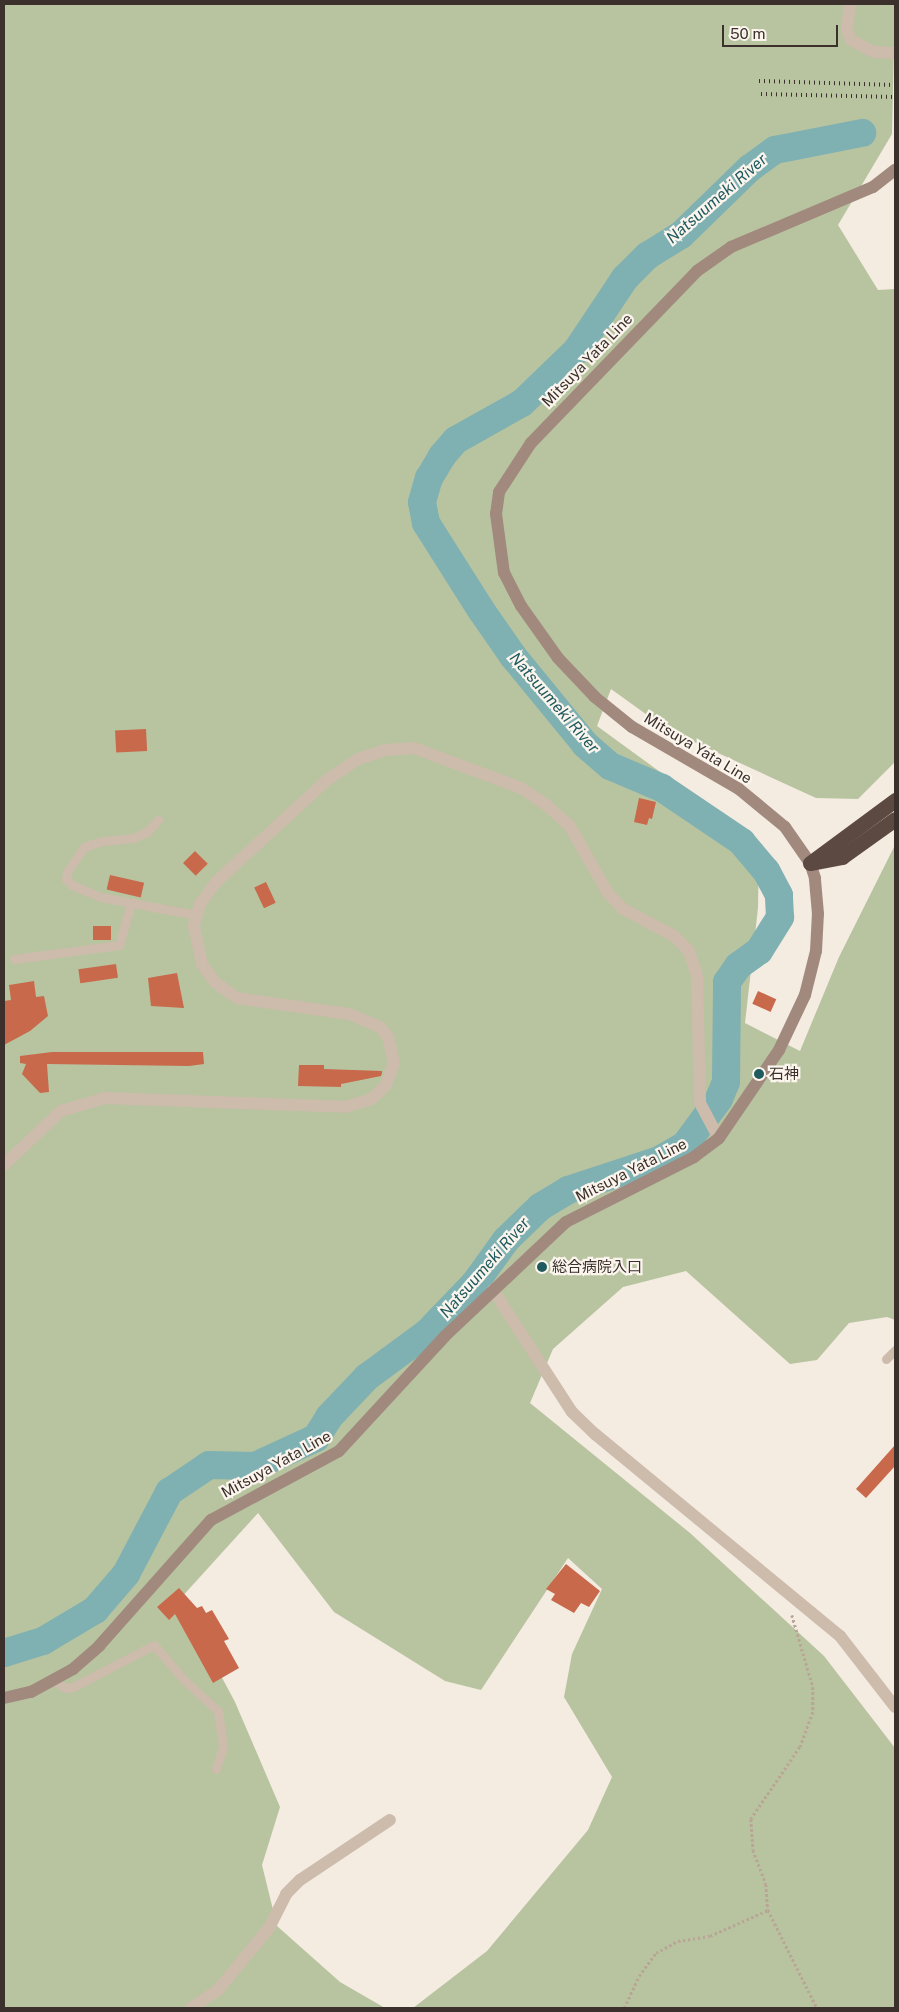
<!DOCTYPE html>
<html>
<head>
<meta charset="utf-8">
<style>
  body { margin:0 }
  #map { position:relative; width:899px; height:2012px; overflow:hidden; background:#f4ebe1; font-family:"Public Sans","Noto Sans JP",sans-serif }
  div>[style] { position:absolute }
  [style*='--x'] { left:calc(var(--x)*1px); top:calc(var(--y)*1px); width:calc(var(--w)*1px); rotate:calc(var(--a)*1deg) }
  .green>* { inset:0; background:#b8c4a0 }
  .river>* { height:28px; margin:-14px; padding:0 14px; transform-origin:14px; border-radius:14px; background:#7fb0b2 }
  .building>* { inset:0; background:#c8694b; transform-origin:0 0 }
  .path>* { height:2.5px; margin-top:-1.25px; transform-origin:0; background:repeating-linear-gradient(90deg,#b9a596 0 2.5px,transparent 0 5px) }
  .service>* { height:9px; margin:-4.5px; padding:0 4.5px; transform-origin:4.5px; border-radius:4.5px; background:#cdbbac }
  .minor>* { height:12px; margin:-6px; padding:0 6px; transform-origin:6px; border-radius:6px; background:#cdbbac }
  .tertiary>* { height:12px; margin:-6px; padding:0 6px; transform-origin:6px; border-radius:6px; background:#cdbbac }
  .secondary>* { height:12px; margin:-6px; padding:0 6px; transform-origin:6px; border-radius:6px; background:#a18a7d }
  .motorway>* { height:15px; margin:-7.5px; padding:0 7.5px; transform-origin:7.5px; border-radius:7.5px; background:#5c4a42 }
  .rail>* { height:4px; margin-top:-2px; transform-origin:0; background:repeating-linear-gradient(90deg,#3b302b 0 1px,transparent 0 5px) }
  .dots>* { width:14px; height:14px; translate:-50% -50%; box-sizing:border-box; border:2px solid #fbf5ee; border-radius:50% }
  span { translate:-50% -50%; white-space:nowrap; text-align:center; line-height:1.15; -webkit-text-stroke:4.5px #fbf5ee; paint-order:stroke }
  .street-label { font-size:15px; color:#3b302b }
  .poi-label { font-size:15px; color:#3b302b }
  .left { translate:0 -50%; text-align:left }
  .water-label { font-size:16px; color:#1f5a5e; font-style:italic }
  .frame { position:absolute; inset:0; border:5px solid #3b302b; pointer-events:none }
  .scale { position:absolute; left:722px; top:25px; width:116px; height:22px; box-sizing:border-box; border:2px solid #3b302b; border-top:0; padding-left:6px; font-size:15px; line-height:18px; white-space:nowrap; color:#3b302b; -webkit-text-stroke:4px #fbf5ee; paint-order:stroke }
</style>
</head>
<body>
<div id="map">
  <div class="green">
    <i style="clip-path:polygon(4px 4px,895px 4px,892px 134px,838px 225px,878px 290px,895px 289px,895px 762px,858px 799px,816px 798px,668px 730px,611px 689px,597px 726px,759px 844px,758px 908px,745px 1023px,800px 1051px,839px 957px,895px 845px,895px 1320px,887px 1317px,849px 1323px,817px 1360px,790px 1364px,686px 1271px,623px 1287px,553px 1349px,530px 1403px,690px 1533px,824px 1656px,895px 1748px,895px 2008px,413px 2008px,487px 1951px,588px 1830px,612px 1777px,564px 1697px,572px 1654px,602px 1589px,568px 1558px,481px 1690px,445px 1681px,334px 1612px,258px 1513px,180px 1599px,235px 1702px,280px 1807px,262px 1865px,277px 1926px,340px 1982px,385px 2008px,4px 2008px)"></i>
  </div>
  <div class="river">
    <i style="--x:4;--y:1653;--w:41;--a:-17.1"></i>
    <i style="--x:43;--y:1641;--w:61;--a:-30.8"></i>
    <i style="--x:95;--y:1610;--w:48;--a:-49.3"></i>
    <i style="--x:126;--y:1574;--w:93;--a:-62.3"></i>
    <i style="--x:169;--y:1492;--w:48;--a:-34"></i>
    <i style="--x:209;--y:1465;--w:46;--a:1.2"></i>
    <i style="--x:255;--y:1466;--w:67;--a:-24.7"></i>
    <i style="--x:316;--y:1438;--w:25;--a:-58"></i>
    <i style="--x:329;--y:1417;--w:55;--a:-46.5"></i>
    <i style="--x:367;--y:1377;--w:76;--a:-36.4"></i>
    <i style="--x:428;--y:1332;--w:68;--a:-46.2"></i>
    <i style="--x:475;--y:1283;--w:53;--a:-54.2"></i>
    <i style="--x:506;--y:1240;--w:47;--a:-44.1"></i>
    <i style="--x:540;--y:1207;--w:33;--a:-31"></i>
    <i style="--x:568;--y:1190;--w:96;--a:-18.2"></i>
    <i style="--x:659;--y:1160;--w:30;--a:-30"></i>
    <i style="--x:685;--y:1145;--w:57;--a:-53.5"></i>
    <i style="--x:719;--y:1099;--w:18;--a:-68"></i>
    <i style="--x:726;--y:1082;--w:100;--a:-89.4"></i>
    <i style="--x:727;--y:982;--w:19;--a:-55"></i>
    <i style="--x:738;--y:966;--w:26;--a:-36"></i>
    <i style="--x:759;--y:951;--w:40;--a:-58"></i>
    <i style="--x:780;--y:917;--w:22;--a:-93"></i>
    <i style="--x:779;--y:895;--w:27;--a:-118"></i>
    <i style="--x:766;--y:871;--w:38;--a:-130"></i>
    <i style="--x:742;--y:842;--w:97;--a:-146"></i>
    <i style="--x:662;--y:788;--w:56;--a:-157.1"></i>
    <i style="--x:610;--y:766;--w:33;--a:-139"></i>
    <i style="--x:585;--y:744;--w:114;--a:-129.3"></i>
    <i style="--x:513;--y:656;--w:56;--a:-124.8"></i>
    <i style="--x:481;--y:610;--w:103;--a:-122.3"></i>
    <i style="--x:426;--y:523;--w:21;--a:-101"></i>
    <i style="--x:422;--y:502;--w:25;--a:-74"></i>
    <i style="--x:429;--y:478;--w:26;--a:-59"></i>
    <i style="--x:442;--y:456;--w:21;--a:-49"></i>
    <i style="--x:456;--y:440;--w:76;--a:-29.3"></i>
    <i style="--x:522;--y:403;--w:76;--a:-43.9"></i>
    <i style="--x:577;--y:350;--w:87;--a:-56.3"></i>
    <i style="--x:625;--y:278;--w:31;--a:-45"></i>
    <i style="--x:647;--y:256;--w:40;--a:-32"></i>
    <i style="--x:681;--y:235;--w:96;--a:-44.2"></i>
    <i style="--x:750;--y:168;--w:31;--a:-36"></i>
    <i style="--x:775;--y:150;--w:89;--a:-11.1"></i>
  </div>
  <div class="building">
    <i style="left:146px;top:729px;width:22px;height:31px;rotate:87deg"></i>
    <i style="clip-path:polygon(639px 798px,656px 802px,652px 819px,649px 818px,647px 825px,634px 822px)"></i>
    <i style="left:195px;top:851px;width:18px;height:17px;rotate:45deg"></i>
    <i style="left:110px;top:875px;width:35px;height:15px;rotate:13deg"></i>
    <i style="left:266px;top:882px;width:23px;height:13px;rotate:65deg"></i>
    <i style="left:93px;top:926px;width:18px;height:14px"></i>
    <i style="left:116px;top:964px;width:14px;height:38px;rotate:82deg"></i>
    <i style="clip-path:polygon(177px 973px,184px 1008px,151px 1006px,148px 978px)"></i>
    <i style="clip-path:polygon(34px 981px,36px 997px,44px 996px,48px 1016px,30px 1031px,4px 1045px,4px 1001px,11px 1000px,9px 985px)"></i>
    <i style="left:758px;top:991px;width:20px;height:14px;rotate:24deg"></i>
    <i style="clip-path:polygon(52px 1052px,203px 1052px,204px 1064px,189px 1066px,47px 1064px,49px 1092px,40px 1093px,22px 1074px,26px 1064px,20px 1063px,20px 1056px)"></i>
    <i style="clip-path:polygon(299px 1065px,324px 1065px,324px 1069px,382px 1071px,382px 1073px,381px 1076px,341px 1084px,341px 1087px,298px 1086px)"></i>
    <i style="clip-path:polygon(895px 1445px,895px 1466px,866px 1498px,856px 1489px)"></i>
    <i style="clip-path:polygon(566px 1564px,600px 1591px,589px 1607px,581px 1603px,574px 1613px,551px 1600px,555px 1594px,546px 1589px)"></i>
    <i style="clip-path:polygon(179px 1588px,197px 1608px,202px 1606px,206px 1613px,212px 1610px,229px 1639px,224px 1641px,239px 1668px,213px 1683px,175px 1614px,169px 1620px,157px 1607px)"></i>
  </div>
  <div class="path">
    <i style="--x:792;--y:1615;--w:75;--a:73.7"></i>
    <i style="--x:813;--y:1687;--w:25;--a:90"></i>
    <i style="--x:813;--y:1712;--w:37;--a:110"></i>
    <i style="--x:800;--y:1747;--w:87;--a:124.2"></i>
    <i style="--x:751;--y:1819;--w:31;--a:86"></i>
    <i style="--x:753;--y:1850;--w:36;--a:69"></i>
    <i style="--x:766;--y:1884;--w:26;--a:86"></i>
    <i style="--x:768;--y:1910;--w:110;--a:63.4"></i>
    <i style="--x:624;--y:2008;--w:35;--a:-65"></i>
    <i style="--x:639;--y:1976;--w:29;--a:-54"></i>
    <i style="--x:656;--y:1953;--w:25;--a:-29"></i>
    <i style="--x:678;--y:1941;--w:32;--a:-9"></i>
    <i style="--x:710;--y:1936;--w:64;--a:-24.1"></i>
  </div>
  <div class="service">
    <i style="--x:158;--y:820;--w:16;--a:133"></i>
    <i style="--x:147;--y:832;--w:15;--a:157"></i>
    <i style="--x:133;--y:838;--w:31;--a:174"></i>
    <i style="--x:102;--y:841;--w:19;--a:162"></i>
    <i style="--x:84;--y:847;--w:30;--a:124"></i>
    <i style="--x:67;--y:872;--w:7;--a:98"></i>
    <i style="--x:66;--y:879;--w:8;--a:45"></i>
    <i style="--x:72;--y:885;--w:30;--a:23"></i>
    <i style="--x:100;--y:897;--w:98;--a:10.6"></i>
    <i style="--x:14;--y:959;--w:106;--a:-7.6"></i>
    <i style="--x:119;--y:945;--w:43;--a:-73.7"></i>
    <i style="--x:886;--y:1359;--w:13;--a:-45"></i>
    <i style="--x:54;--y:1681;--w:13;--a:32"></i>
    <i style="--x:65;--y:1688;--w:8;--a:-7"></i>
    <i style="--x:73;--y:1687;--w:91;--a:-27.4"></i>
    <i style="--x:154;--y:1645;--w:46;--a:49.4"></i>
    <i style="--x:184;--y:1680;--w:46;--a:42.4"></i>
    <i style="--x:218;--y:1711;--w:36;--a:82"></i>
    <i style="--x:223;--y:1747;--w:23;--a:108"></i>
  </div>
  <div class="minor">
    <i style="--x:850;--y:4;--w:25;--a:97"></i>
    <i style="--x:847;--y:29;--w:12;--a:70"></i>
    <i style="--x:851;--y:40;--w:26;--a:28"></i>
    <i style="--x:874;--y:52;--w:21;--a:3"></i>
    <i style="--x:191;--y:2008;--w:32;--a:-34"></i>
    <i style="--x:218;--y:1990;--w:80;--a:-50.6"></i>
    <i style="--x:269;--y:1928;--w:38;--a:-63"></i>
    <i style="--x:286;--y:1894;--w:20;--a:-45"></i>
    <i style="--x:300;--y:1880;--w:108;--a:-33.7"></i>
  </div>
  <div class="tertiary">
    <i style="--x:4;--y:1165;--w:79;--a:-43.5"></i>
    <i style="--x:61;--y:1111;--w:46;--a:-16.5"></i>
    <i style="--x:105;--y:1098;--w:240;--a:2.1"></i>
    <i style="--x:345;--y:1107;--w:26;--a:-16"></i>
    <i style="--x:370;--y:1100;--w:11;--a:-41"></i>
    <i style="--x:378;--y:1093;--w:11;--a:-45"></i>
    <i style="--x:386;--y:1085;--w:23;--a:-70"></i>
    <i style="--x:394;--y:1063;--w:27;--a:-103"></i>
    <i style="--x:388;--y:1037;--w:13;--a:-129"></i>
    <i style="--x:380;--y:1027;--w:34;--a:-157"></i>
    <i style="--x:349;--y:1014;--w:113;--a:-171.9"></i>
    <i style="--x:237;--y:998;--w:27;--a:-144"></i>
    <i style="--x:215;--y:982;--w:22;--a:-126"></i>
    <i style="--x:202;--y:964;--w:40;--a:-102"></i>
    <i style="--x:194;--y:925;--w:22;--a:-74"></i>
    <i style="--x:200;--y:904;--w:27;--a:-54"></i>
    <i style="--x:216;--y:882;--w:151;--a:-42.6"></i>
    <i style="--x:327;--y:780;--w:37;--a:-34"></i>
    <i style="--x:358;--y:759;--w:29;--a:-18"></i>
    <i style="--x:386;--y:750;--w:28;--a:-4"></i>
    <i style="--x:414;--y:748;--w:114;--a:20.5"></i>
    <i style="--x:521;--y:788;--w:30;--a:34"></i>
    <i style="--x:546;--y:805;--w:30;--a:41"></i>
    <i style="--x:569;--y:825;--w:78;--a:60.2"></i>
    <i style="--x:608;--y:893;--w:22;--a:47"></i>
    <i style="--x:623;--y:909;--w:58;--a:27.9"></i>
    <i style="--x:674;--y:936;--w:21;--a:45"></i>
    <i style="--x:689;--y:951;--w:26;--a:72"></i>
    <i style="--x:697;--y:976;--w:127;--a:88.6"></i>
    <i style="--x:700;--y:1103;--w:40;--a:62"></i>
    <i style="--x:493;--y:1290;--w:145;--a:57.1"></i>
    <i style="--x:572;--y:1412;--w:32;--a:44"></i>
    <i style="--x:595;--y:1434;--w:318;--a:39.5"></i>
    <i style="--x:840;--y:1636;--w:90;--a:52.2"></i>
  </div>
  <div class="secondary">
    <i style="--x:4;--y:1698;--w:28;--a:-13"></i>
    <i style="--x:31;--y:1692;--w:48;--a:-28.7"></i>
    <i style="--x:73;--y:1669;--w:35;--a:-41"></i>
    <i style="--x:99;--y:1646;--w:169;--a:-48.4"></i>
    <i style="--x:211;--y:1520;--w:145;--a:-28.3"></i>
    <i style="--x:339;--y:1451;--w:156;--a:-47.3"></i>
    <i style="--x:445;--y:1336;--w:166;--a:-43.3"></i>
    <i style="--x:566;--y:1222;--w:144;--a:-26.9"></i>
    <i style="--x:694;--y:1157;--w:31;--a:-37"></i>
    <i style="--x:719;--y:1138;--w:107;--a:-55.7"></i>
    <i style="--x:779;--y:1050;--w:61;--a:-64.7"></i>
    <i style="--x:805;--y:995;--w:45;--a:-76"></i>
    <i style="--x:816;--y:951;--w:37;--a:-87"></i>
    <i style="--x:818;--y:914;--w:36;--a:-95"></i>
    <i style="--x:815;--y:878;--w:16;--a:-108"></i>
    <i style="--x:810;--y:863;--w:44;--a:-124.8"></i>
    <i style="--x:785;--y:827;--w:60;--a:-140.4"></i>
    <i style="--x:739;--y:789;--w:124;--a:-149.9"></i>
    <i style="--x:632;--y:727;--w:48;--a:-141"></i>
    <i style="--x:595;--y:697;--w:54;--a:-133.5"></i>
    <i style="--x:558;--y:658;--w:64;--a:-125.4"></i>
    <i style="--x:521;--y:606;--w:37;--a:-117"></i>
    <i style="--x:504;--y:573;--w:60;--a:-97.7"></i>
    <i style="--x:496;--y:514;--w:22;--a:-82"></i>
    <i style="--x:499;--y:492;--w:59;--a:-56.9"></i>
    <i style="--x:531;--y:443;--w:239;--a:-46"></i>
    <i style="--x:697;--y:271;--w:42;--a:-35.2"></i>
    <i style="--x:731;--y:247;--w:154;--a:-22.9"></i>
    <i style="--x:873;--y:187;--w:28;--a:-38"></i>
  </div>
  <div class="motorway">
    <i style="--x:810;--y:863;--w:106;--a:-36.5"></i>
    <i style="--x:811;--y:863;--w:32;--a:-11"></i>
    <i style="--x:842;--y:857;--w:65;--a:-35.6"></i>
  </div>
  <div class="rail">
    <i style="--x:759;--y:81;--w:136;--a:1.7"></i>
    <i style="--x:761;--y:94;--w:134;--a:1.3"></i>
  </div>
  <div class="dots">
    <i style="left:759px;top:1074px;background:#1f5a5e"></i>
    <i style="left:542px;top:1267px;background:#1f5a5e"></i>
  </div>
  <div class="street-label">
    <span style="left:587px;top:360px;rotate:-46deg">Mitsuya Yata Line</span>
    <span style="left:698px;top:748px;rotate:31deg">Mitsuya Yata Line</span>
    <span style="left:631px;top:1170px;rotate:-27deg">Mitsuya Yata Line</span>
    <span style="left:276px;top:1464px;rotate:-29deg">Mitsuya Yata Line</span>
  </div>
  <div class="poi-label">
    <span class="left" style="left:769px;top:1074px">石神</span>
    <span class="left" style="left:552px;top:1267px">総合病院入口</span>
  </div>
  <div class="water-label">
    <span style="left:717px;top:199px;rotate:-41deg">Natsuumeki River</span>
    <span style="left:554px;top:703px;rotate:49deg">Natsuumeki River</span>
    <span style="left:485px;top:1268px;rotate:-49deg">Natsuumeki River</span>
  </div>
  <div class="frame"></div>
  <div class="scale">50 m</div>
</div>
</body>
</html>
